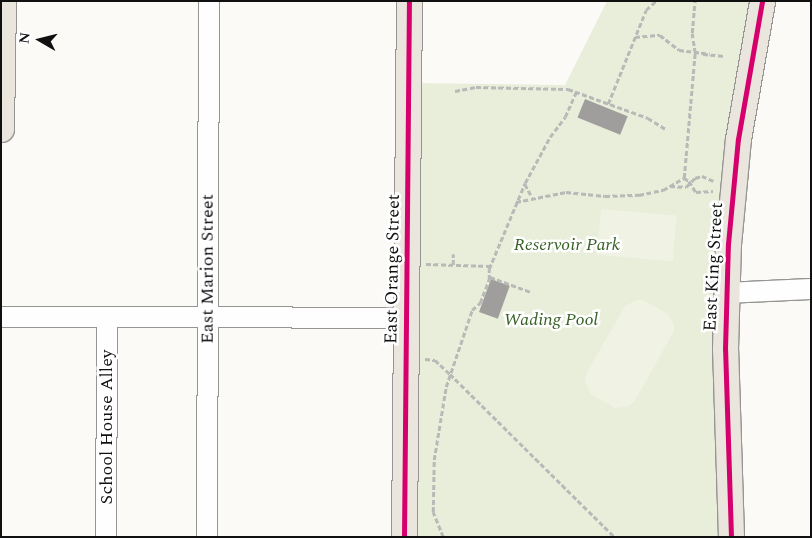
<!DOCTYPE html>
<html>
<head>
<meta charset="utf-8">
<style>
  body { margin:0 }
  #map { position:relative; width:812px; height:538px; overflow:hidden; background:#fcfaf7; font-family:Spectral,serif }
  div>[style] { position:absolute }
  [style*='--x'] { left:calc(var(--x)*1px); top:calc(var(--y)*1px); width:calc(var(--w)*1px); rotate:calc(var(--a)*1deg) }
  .green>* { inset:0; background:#e8eed9 }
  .pitch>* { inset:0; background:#f0f3e3; transform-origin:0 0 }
  .building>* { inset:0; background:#a09e9c; transform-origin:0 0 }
  .path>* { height:2.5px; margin-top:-1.25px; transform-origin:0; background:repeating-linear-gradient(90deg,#b9b9b8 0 5px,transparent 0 7.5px) }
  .roads { filter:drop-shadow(1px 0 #969594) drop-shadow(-1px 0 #969594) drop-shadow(0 1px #969594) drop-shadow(0 -1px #969594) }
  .minor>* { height:20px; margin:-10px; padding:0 10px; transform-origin:10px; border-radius:10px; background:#fffefe }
  .major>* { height:25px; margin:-12.5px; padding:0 12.5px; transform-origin:12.5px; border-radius:12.5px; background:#ebe6dd }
  .cycleway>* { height:5px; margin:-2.5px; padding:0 2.5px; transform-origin:2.5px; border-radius:2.5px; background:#d6006c }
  span { translate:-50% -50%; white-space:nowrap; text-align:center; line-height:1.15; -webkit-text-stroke:5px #fff; paint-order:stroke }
  .park-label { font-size:18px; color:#386127; font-style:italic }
  .street-label { font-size:18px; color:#101010 }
  .frame { position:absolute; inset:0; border:2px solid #101010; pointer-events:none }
  .north { position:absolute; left:15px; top:15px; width:50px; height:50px; -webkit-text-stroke:4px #fff; paint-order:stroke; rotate:278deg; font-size:14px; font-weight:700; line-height:20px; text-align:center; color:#101010 }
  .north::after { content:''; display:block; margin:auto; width:18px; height:22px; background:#101010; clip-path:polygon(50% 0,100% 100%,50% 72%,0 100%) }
</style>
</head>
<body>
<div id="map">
  <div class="green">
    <i style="clip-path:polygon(607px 1px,762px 1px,738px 139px,731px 537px,404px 537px,408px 83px,565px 85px)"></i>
  </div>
  <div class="pitch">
    <i style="left:601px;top:209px;width:76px;height:46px;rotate:5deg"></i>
    <i style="clip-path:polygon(637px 300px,645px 301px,668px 314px,674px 326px,673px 333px,634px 402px,629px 406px,615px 408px,591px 394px,585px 381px,586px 374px,625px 306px)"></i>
  </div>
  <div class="building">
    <i style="left:585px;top:99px;width:46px;height:20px;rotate:22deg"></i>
    <i style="left:491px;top:279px;width:20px;height:35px;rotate:20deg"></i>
  </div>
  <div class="path">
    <i style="--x:635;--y:37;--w:25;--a:-5"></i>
    <i style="--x:660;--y:35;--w:24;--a:38"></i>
    <i style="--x:679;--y:50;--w:31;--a:7"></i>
    <i style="--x:703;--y:54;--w:22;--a:5"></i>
    <i style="--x:455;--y:91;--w:21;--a:-11"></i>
    <i style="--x:476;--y:87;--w:92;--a:1.2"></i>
    <i style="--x:568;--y:89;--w:85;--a:19.9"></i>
    <i style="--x:648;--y:118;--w:22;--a:32"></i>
    <i style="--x:608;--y:104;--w:101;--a:-68"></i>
    <i style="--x:646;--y:10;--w:13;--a:-42"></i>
    <i style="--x:684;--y:178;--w:125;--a:-85"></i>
    <i style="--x:695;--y:53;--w:20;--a:-99"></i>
    <i style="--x:692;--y:33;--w:32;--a:-85"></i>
    <i style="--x:525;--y:184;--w:15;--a:62"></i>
    <i style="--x:670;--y:186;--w:16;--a:4"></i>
    <i style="--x:686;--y:187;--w:13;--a:-45"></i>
    <i style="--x:695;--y:178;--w:7;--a:-16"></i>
    <i style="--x:702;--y:176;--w:13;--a:23"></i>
    <i style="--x:516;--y:202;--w:51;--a:-11.3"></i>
    <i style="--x:566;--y:192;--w:39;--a:6"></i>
    <i style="--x:605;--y:196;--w:34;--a:-2"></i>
    <i style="--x:639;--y:195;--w:25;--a:-12"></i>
    <i style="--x:663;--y:190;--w:24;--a:-30"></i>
    <i style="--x:684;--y:178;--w:6;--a:31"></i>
    <i style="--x:689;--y:181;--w:13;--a:58"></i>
    <i style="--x:696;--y:192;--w:17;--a:-3"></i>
    <i style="--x:426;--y:264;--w:64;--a:1.8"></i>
    <i style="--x:453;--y:265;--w:11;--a:-90"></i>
    <i style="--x:490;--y:277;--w:44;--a:20.1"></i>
    <i style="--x:425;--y:359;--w:10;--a:6"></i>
    <i style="--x:435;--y:360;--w:21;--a:43"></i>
    <i style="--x:450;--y:374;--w:232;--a:44.7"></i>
    <i style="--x:443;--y:537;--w:27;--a:-112"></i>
    <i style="--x:433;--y:512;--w:52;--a:-88.9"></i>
    <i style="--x:434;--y:460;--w:74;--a:-80.7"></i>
    <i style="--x:446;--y:387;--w:81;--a:-71.3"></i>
    <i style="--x:472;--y:310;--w:11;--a:-41"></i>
    <i style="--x:480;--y:303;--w:25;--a:-69"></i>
    <i style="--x:489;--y:280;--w:11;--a:-90"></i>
    <i style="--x:489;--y:269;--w:93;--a:-67.3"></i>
    <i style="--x:525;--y:183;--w:52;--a:-61.5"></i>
    <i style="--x:550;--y:137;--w:25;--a:-53"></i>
    <i style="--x:565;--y:117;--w:27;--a:-66"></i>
  </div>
  <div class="roads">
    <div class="minor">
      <i style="--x:725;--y:293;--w:86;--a:-2.7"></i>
      <i style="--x:1;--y:317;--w:405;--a:0.1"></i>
      <i style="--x:106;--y:537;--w:220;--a:-89.7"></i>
      <i style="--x:207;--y:537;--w:536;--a:-89.79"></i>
    </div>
    <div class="major">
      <i style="--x:1;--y:129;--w:128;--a:-89.1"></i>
      <i style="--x:404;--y:537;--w:536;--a:-89.47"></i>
      <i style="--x:731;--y:537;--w:188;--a:-91.8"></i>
      <i style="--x:725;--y:349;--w:105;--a:-88.4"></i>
      <i style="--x:728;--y:244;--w:105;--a:-84.6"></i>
      <i style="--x:738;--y:139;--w:140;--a:-80.1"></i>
    </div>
  </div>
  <div class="cycleway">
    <i style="--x:404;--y:537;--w:536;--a:-89.47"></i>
    <i style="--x:731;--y:537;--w:188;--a:-91.8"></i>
    <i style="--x:725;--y:349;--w:105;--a:-88.4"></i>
    <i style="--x:728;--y:244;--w:105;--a:-84.6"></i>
    <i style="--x:738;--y:139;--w:140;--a:-80.1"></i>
  </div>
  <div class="park-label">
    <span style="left:567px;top:245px">Reservoir Park</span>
    <span style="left:551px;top:320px">Wading Pool</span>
  </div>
  <div class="street-label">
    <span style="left:714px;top:267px;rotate:-87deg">East King Street</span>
    <span style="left:208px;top:269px;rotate:-90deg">East Marion Street</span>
    <span style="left:393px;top:269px;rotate:-89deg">East Orange Street</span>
    <span style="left:107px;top:427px;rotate:-90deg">School House Alley</span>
  </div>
  <div class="frame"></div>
  <div class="north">N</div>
</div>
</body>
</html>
